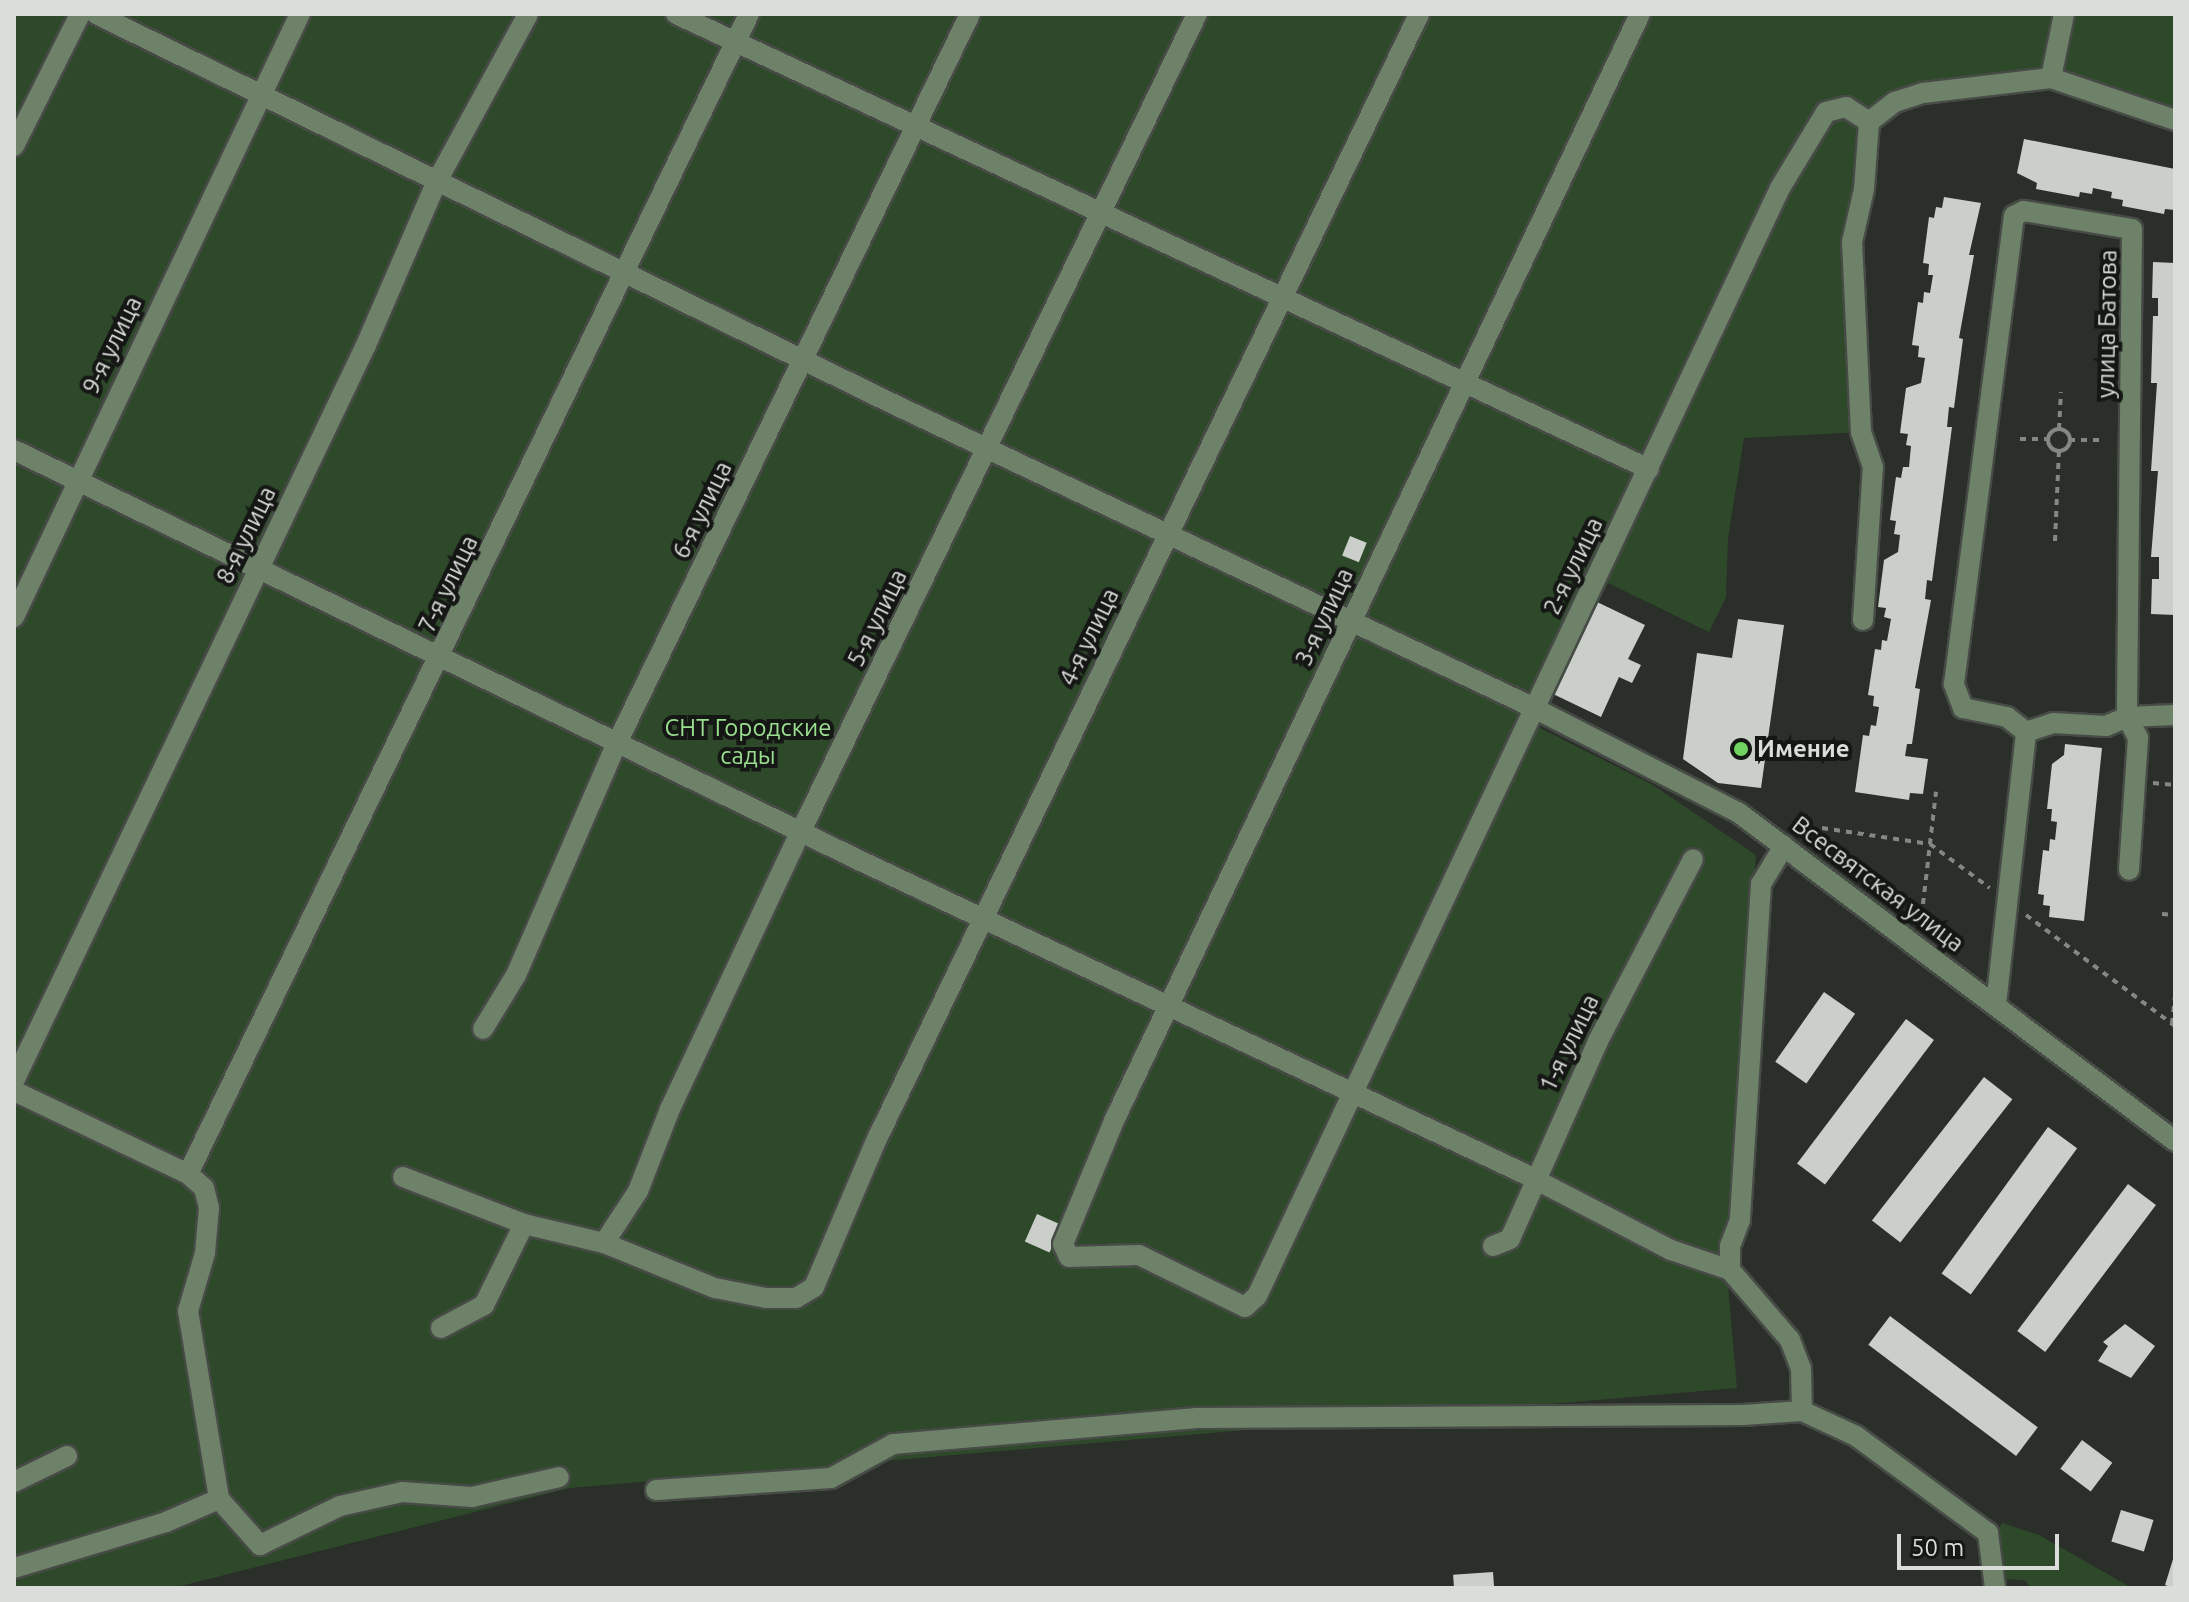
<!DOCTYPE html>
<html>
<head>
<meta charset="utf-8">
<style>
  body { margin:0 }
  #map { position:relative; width:2189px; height:1602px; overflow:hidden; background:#2b2f2a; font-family:Ubuntu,sans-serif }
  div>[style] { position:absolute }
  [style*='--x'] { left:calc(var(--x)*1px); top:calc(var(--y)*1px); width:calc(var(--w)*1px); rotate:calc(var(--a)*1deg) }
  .green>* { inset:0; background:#2e492a }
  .building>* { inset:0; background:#cad0c9; transform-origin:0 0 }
  .path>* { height:4px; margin-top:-2px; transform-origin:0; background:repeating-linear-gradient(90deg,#848783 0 6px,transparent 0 12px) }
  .path>.ring { margin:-2px; padding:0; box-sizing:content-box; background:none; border:4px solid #848783; border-radius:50% }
  .roads { filter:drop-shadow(2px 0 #474b46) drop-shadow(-2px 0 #474b46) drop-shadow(0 2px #474b46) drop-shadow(0 -2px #474b46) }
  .minor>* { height:20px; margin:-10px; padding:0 10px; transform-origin:10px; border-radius:10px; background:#6d8269 }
  .dots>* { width:22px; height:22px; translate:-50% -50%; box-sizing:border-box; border:4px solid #151715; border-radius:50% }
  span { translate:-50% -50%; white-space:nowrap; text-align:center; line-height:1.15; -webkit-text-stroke:8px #151715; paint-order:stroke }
  .street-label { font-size:24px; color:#daddda }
  .park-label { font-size:24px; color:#9ade8f }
  .poi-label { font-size:24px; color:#daddda; font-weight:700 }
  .left { translate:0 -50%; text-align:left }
  .frame { position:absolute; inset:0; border:16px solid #daddda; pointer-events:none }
  .scale { position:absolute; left:1897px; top:1534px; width:162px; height:36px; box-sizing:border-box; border:4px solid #daddda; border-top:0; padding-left:10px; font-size:24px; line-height:28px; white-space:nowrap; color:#daddda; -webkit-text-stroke:6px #151715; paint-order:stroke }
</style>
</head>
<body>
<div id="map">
  <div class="green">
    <i style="clip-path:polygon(14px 14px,2175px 14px,2175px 120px,2051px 78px,1879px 112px,1858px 222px,1861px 432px,1744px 438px,1728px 538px,1726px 597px,1709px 632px,1602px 580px,1530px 723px,1653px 785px,1756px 855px,1726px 1263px,1737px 1388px,570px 1488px,173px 1588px,14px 1588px)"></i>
    <i style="clip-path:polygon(2002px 1523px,2039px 1535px,2132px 1588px,2031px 1588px,2025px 1580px,1998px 1579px,1995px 1538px)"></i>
  </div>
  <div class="building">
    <i style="clip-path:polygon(2024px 139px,2175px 169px,2175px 210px,2165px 209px,2164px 214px,2122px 206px,2123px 200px,2111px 198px,2112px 192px,2093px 188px,2092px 194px,2080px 192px,2079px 197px,2036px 189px,2037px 183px,2017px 173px)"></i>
    <i style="clip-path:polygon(1944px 197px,1981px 203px,1969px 255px,1974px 255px,1959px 338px,1963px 339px,1954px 408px,1949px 407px,1947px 427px,1952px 427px,1932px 581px,1927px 580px,1925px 599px,1931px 600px,1915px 688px,1920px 689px,1912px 744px,1907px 744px,1905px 756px,1928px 759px,1923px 794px,1910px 793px,1909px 800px,1855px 792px,1863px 735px,1869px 736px,1871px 725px,1876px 726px,1879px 707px,1873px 706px,1874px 696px,1868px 695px,1875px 649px,1881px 650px,1882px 640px,1887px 641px,1891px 619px,1884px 617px,1886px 608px,1878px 607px,1884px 560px,1898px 552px,1900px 535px,1894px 534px,1896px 521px,1890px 520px,1896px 477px,1901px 478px,1903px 467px,1909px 467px,1911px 446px,1906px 445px,1908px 434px,1900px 433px,1906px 388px,1921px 383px,1925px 358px,1918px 357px,1919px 346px,1912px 345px,1918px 302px,1923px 303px,1924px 292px,1930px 293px,1933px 275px,1928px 275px,1929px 264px,1923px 263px,1929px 217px,1934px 218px,1936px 207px,1942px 208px)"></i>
    <i style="clip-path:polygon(2153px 262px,2175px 263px,2175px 615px,2151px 614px,2152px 579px,2159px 579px,2159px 557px,2151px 557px,2158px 471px,2151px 471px,2157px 383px,2151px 383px,2153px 316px,2158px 316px,2158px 298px,2152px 298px)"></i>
    <i style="left:1350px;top:536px;width:18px;height:21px;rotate:22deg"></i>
    <i style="clip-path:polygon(1595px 601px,1645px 625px,1628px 659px,1641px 665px,1632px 683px,1619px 677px,1601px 717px,1551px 693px)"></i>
    <i style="clip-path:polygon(1738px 619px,1784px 625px,1761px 788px,1718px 783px,1683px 759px,1697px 653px,1732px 658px)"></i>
    <i style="clip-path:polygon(2065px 744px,2102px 748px,2084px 921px,2049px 917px,2050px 906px,2043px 905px,2044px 895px,2038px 894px,2043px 850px,2049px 851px,2050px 839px,2055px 840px,2057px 822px,2051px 821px,2052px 809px,2047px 809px,2052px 764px,2064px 755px)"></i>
    <i style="left:1824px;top:992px;width:38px;height:85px;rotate:35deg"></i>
    <i style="left:1906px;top:1019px;width:35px;height:181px;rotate:37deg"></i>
    <i style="left:1984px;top:1077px;width:36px;height:182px;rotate:38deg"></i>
    <i style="left:2048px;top:1127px;width:36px;height:181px;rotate:36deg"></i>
    <i style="left:2128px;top:1184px;width:35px;height:184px;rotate:37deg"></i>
    <i style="left:1037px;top:1214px;width:27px;height:30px;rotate:24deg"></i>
    <i style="left:1890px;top:1316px;width:185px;height:36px;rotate:37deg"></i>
    <i style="clip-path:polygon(2125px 1324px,2155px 1346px,2131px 1378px,2098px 1361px,2108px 1346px,2103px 1342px)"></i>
    <i style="left:2082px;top:1440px;width:38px;height:36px;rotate:37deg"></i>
    <i style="left:2121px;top:1510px;width:34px;height:33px;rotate:17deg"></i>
    <i style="clip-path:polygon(2174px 1556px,2175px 1588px,2173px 1588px,2165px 1585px)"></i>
    <i style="left:1493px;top:1572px;width:16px;height:40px;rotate:86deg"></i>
  </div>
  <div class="path">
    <i style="--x:2059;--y:429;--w:37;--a:-87"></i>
    <i class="ring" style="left:2048px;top:429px;width:18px;height:18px"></i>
    <i style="--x:2020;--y:439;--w:28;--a:0"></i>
    <i style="--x:2069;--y:440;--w:30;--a:0"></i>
    <i style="--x:2055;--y:541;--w:91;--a:-87.5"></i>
    <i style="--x:2153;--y:783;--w:22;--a:5"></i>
    <i style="--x:1822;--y:828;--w:109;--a:8.4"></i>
    <i style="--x:1930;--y:844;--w:74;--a:36.3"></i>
    <i style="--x:1923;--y:904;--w:113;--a:-83.4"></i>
    <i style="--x:2162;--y:914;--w:13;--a:4"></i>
    <i style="--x:2026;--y:915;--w:186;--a:36.7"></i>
    <i style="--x:2172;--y:1024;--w:27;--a:-84"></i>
  </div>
  <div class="roads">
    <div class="minor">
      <i style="--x:96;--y:14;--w:883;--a:26.07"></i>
      <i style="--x:889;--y:402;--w:705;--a:25.37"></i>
      <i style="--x:1526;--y:704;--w:239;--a:27.1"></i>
      <i style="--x:1739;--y:813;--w:546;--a:36.95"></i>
      <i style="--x:676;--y:14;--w:1074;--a:25.06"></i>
      <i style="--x:1640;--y:14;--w:1226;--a:115.42"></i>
      <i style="--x:1114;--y:1121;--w:133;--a:112.5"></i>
      <i style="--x:1063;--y:1244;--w:14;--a:65"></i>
      <i style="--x:1069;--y:1257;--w:70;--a:-1.6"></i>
      <i style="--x:1139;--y:1255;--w:118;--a:26.1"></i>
      <i style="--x:1245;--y:1307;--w:16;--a:-43"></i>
      <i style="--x:1257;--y:1296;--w:1225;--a:-64.73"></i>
      <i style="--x:1780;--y:188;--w:89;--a:-58.8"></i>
      <i style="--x:1826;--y:112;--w:21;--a:-14"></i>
      <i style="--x:1846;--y:107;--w:27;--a:33"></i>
      <i style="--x:2051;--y:78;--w:65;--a:-78.5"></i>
      <i style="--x:14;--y:146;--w:148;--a:-63.4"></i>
      <i style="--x:14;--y:450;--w:946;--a:25.89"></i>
      <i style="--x:865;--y:863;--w:727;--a:25.23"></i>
      <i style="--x:1523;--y:1173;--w:167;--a:27.5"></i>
      <i style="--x:1671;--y:1250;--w:62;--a:18.7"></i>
      <i style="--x:14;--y:617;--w:667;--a:-64.63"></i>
      <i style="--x:1863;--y:620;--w:153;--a:-86.3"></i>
      <i style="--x:1873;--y:467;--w:37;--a:-109"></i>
      <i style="--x:1861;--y:432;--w:190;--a:-92.7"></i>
      <i style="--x:1852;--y:242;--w:54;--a:-77.2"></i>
      <i style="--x:1864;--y:189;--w:67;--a:-85.7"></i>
      <i style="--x:1869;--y:122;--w:33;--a:-38"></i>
      <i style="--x:1895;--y:102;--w:29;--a:-18"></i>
      <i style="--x:1923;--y:93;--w:129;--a:-6.7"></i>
      <i style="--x:2051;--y:78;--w:131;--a:18.7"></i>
      <i style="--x:2127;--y:717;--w:24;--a:62"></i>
      <i style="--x:2138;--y:738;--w:132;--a:93.9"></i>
      <i style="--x:2026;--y:732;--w:24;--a:-142"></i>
      <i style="--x:2007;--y:717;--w:45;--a:-168.4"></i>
      <i style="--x:1963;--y:708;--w:26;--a:-111"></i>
      <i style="--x:1954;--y:684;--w:472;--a:-82.7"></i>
      <i style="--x:2014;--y:216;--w:11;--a:-27"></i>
      <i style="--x:2024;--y:211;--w:109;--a:9.5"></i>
      <i style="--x:2132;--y:229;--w:488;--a:90.6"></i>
      <i style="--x:1784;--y:846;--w:44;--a:121.2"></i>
      <i style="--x:1761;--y:884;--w:337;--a:93.6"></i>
      <i style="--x:1740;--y:1220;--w:28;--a:111"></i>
      <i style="--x:1730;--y:1246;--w:24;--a:90"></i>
      <i style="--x:1730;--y:1270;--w:92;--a:49.4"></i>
      <i style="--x:1790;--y:1340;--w:30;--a:69"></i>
      <i style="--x:1801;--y:1368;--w:43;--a:88.7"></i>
      <i style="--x:1802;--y:1411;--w:60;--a:24.8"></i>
      <i style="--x:1856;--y:1436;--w:164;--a:36.3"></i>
      <i style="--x:1988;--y:1533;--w:55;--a:82.7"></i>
      <i style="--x:1996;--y:1005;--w:275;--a:-83.7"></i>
      <i style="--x:2026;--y:732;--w:28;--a:-18"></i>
      <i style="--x:2053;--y:723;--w:53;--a:3.2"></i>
      <i style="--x:2106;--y:726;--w:23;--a:-23"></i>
      <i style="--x:2127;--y:717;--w:48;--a:-2.4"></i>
      <i style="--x:483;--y:1029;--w:63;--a:-58.6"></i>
      <i style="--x:516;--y:975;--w:253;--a:-66.5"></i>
      <i style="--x:617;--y:743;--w:810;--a:-64.16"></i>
      <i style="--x:14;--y:1081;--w:816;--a:-64.44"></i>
      <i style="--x:366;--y:345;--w:176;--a:-66.6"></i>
      <i style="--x:436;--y:183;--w:192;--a:-61.4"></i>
      <i style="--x:14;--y:1091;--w:193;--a:25.5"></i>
      <i style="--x:188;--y:1174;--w:21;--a:41"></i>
      <i style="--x:204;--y:1188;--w:21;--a:76"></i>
      <i style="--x:209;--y:1208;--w:45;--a:95.1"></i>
      <i style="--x:205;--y:1253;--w:60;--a:106.3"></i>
      <i style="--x:188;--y:1311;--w:191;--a:80.6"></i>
      <i style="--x:188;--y:1174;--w:1289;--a:-64.19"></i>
      <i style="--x:403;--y:1177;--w:130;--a:21.2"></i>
      <i style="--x:604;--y:1243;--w:62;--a:-56.8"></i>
      <i style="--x:638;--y:1191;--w:88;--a:-68.7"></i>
      <i style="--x:670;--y:1109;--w:307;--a:-64.8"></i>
      <i style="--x:801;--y:831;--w:908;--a:-64.14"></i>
      <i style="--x:1493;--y:1246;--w:18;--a:-22"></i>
      <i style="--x:1510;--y:1239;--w:217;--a:-66"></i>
      <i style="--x:1598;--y:1041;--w:205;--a:-62.4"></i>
      <i style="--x:441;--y:1328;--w:49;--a:-28.1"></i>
      <i style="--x:484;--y:1305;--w:90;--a:-63.7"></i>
      <i style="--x:524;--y:1224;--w:82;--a:13.4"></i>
      <i style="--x:604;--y:1243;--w:120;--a:22.1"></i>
      <i style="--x:715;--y:1288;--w:52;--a:11.1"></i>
      <i style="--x:766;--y:1298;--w:30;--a:0"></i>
      <i style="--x:796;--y:1298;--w:21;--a:-31"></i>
      <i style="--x:814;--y:1287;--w:159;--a:-67"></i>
      <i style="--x:876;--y:1141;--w:1251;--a:-64.27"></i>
      <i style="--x:14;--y:1482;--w:59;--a:-26.1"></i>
      <i style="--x:656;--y:1490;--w:175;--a:-3.9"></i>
      <i style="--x:831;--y:1478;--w:71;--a:-28.7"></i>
      <i style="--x:893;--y:1444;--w:304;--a:-4.9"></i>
      <i style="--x:1196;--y:1418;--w:547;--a:-0.31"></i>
      <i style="--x:1743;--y:1415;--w:59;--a:-3.9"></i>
      <i style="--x:14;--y:1568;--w:159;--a:-16.8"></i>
      <i style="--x:166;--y:1522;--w:58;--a:-23.5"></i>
      <i style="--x:219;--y:1499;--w:62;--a:48.3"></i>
      <i style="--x:260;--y:1545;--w:89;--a:-26"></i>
      <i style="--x:340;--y:1506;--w:64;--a:-12.7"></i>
      <i style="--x:402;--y:1492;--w:70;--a:4.1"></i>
      <i style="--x:472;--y:1497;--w:89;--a:-12.9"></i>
    </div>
  </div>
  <div class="dots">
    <i style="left:1741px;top:749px;background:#6fd35f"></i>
  </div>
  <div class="street-label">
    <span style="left:2107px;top:324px;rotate:-89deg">улица Батова</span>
    <span style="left:112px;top:345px;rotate:-64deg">9-я улица</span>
    <span style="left:702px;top:510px;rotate:-64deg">6-я улица</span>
    <span style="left:246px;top:535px;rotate:-64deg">8-я улица</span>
    <span style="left:1573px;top:566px;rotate:-64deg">2-я улица</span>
    <span style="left:448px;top:584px;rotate:-64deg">7-я улица</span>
    <span style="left:1324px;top:617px;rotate:-65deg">3-я улица</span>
    <span style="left:877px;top:618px;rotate:-64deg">5-я улица</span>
    <span style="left:1089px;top:637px;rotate:-64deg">4-я улица</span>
    <span style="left:1878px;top:884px;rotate:37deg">Всесвятская улица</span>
    <span style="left:1569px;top:1043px;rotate:-64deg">1-я улица</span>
  </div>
  <div class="park-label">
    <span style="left:748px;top:742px">СНТ Городские<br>сады</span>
  </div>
  <div class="poi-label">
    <span class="left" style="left:1757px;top:749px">Имение</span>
  </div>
  <div class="frame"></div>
  <div class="scale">50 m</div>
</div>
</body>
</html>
